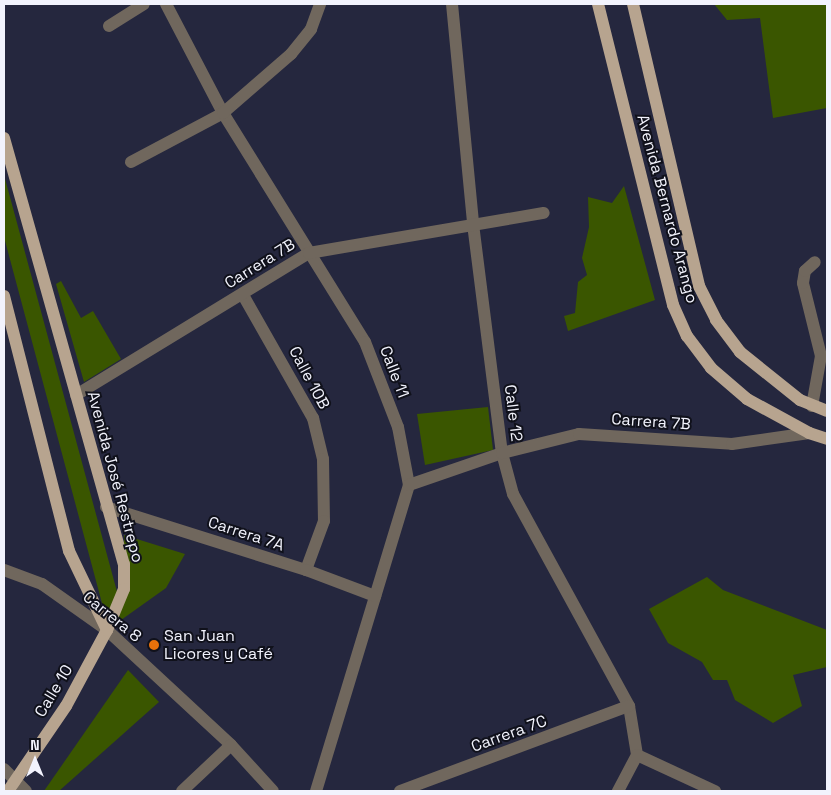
<!DOCTYPE html>
<html>
<head>
<meta charset="utf-8">
<style>
  body { margin:0 }
  #map { position:relative; width:831px; height:795px; overflow:hidden; background:#25273e; font-family:"Space Grotesk",sans-serif }
  div>[style] { position:absolute }
  [style*='--x'] { left:calc(var(--x)*1px); top:calc(var(--y)*1px); width:calc(var(--w)*1px); rotate:calc(var(--a)*1deg) }
  .green>* { inset:0; background:#3a5600 }
  .minor>* { height:12px; margin:-6px; padding:0 6px; transform-origin:6px; border-radius:6px; background:#70675d }
  .major>* { height:12px; margin:-6px; padding:0 6px; transform-origin:6px; border-radius:6px; background:#b7a48f }
  .dots>* { width:14px; height:14px; translate:-50% -50%; box-sizing:border-box; border:2px solid #10111b; border-radius:50% }
  span { translate:-50% -50%; white-space:nowrap; text-align:center; line-height:1.15; -webkit-text-stroke:4px #10111b; paint-order:stroke }
  .street-label { font-size:16px; color:#f2f3fd }
  .poi-label { font-size:16px; color:#f2f3fd }
  .left { translate:0 -50%; text-align:left }
  .frame { position:absolute; inset:0; border:5px solid #f2f3fd; pointer-events:none }
  .north { position:absolute; left:10px; top:735px; width:50px; height:50px; -webkit-text-stroke:4px #10111b; paint-order:stroke; rotate:0deg; font-size:14px; font-weight:700; line-height:20px; text-align:center; color:#f2f3fd }
  .north::after { content:''; display:block; margin:auto; width:18px; height:22px; background:#f2f3fd; clip-path:polygon(50% 0,100% 100%,50% 72%,0 100%) }
</style>
</head>
<body>
<div id="map">
  <div class="green">
    <i style="clip-path:polygon(714px 4px,827px 4px,827px 108px,773px 118px,760px 18px,727px 20px)"></i>
    <i style="clip-path:polygon(4px 175px,119px 599px,124px 564px,124px 535px,185px 554px,166px 588px,107px 630px,111px 614px,103px 607px,4px 237px)"></i>
    <i style="clip-path:polygon(624px 186px,655px 300px,568px 331px,564px 316px,575px 313px,578px 282px,587px 275px,582px 258px,589px 227px,588px 197px,612px 203px)"></i>
    <i style="clip-path:polygon(61px 281px,81px 318px,93px 311px,121px 359px,84px 382px,56px 284px)"></i>
    <i style="clip-path:polygon(488px 407px,493px 450px,425px 465px,417px 414px)"></i>
    <i style="clip-path:polygon(707px 577px,723px 590px,827px 630px,827px 667px,793px 675px,802px 706px,773px 723px,735px 700px,727px 680px,713px 680px,702px 662px,668px 643px,649px 609px)"></i>
    <i style="clip-path:polygon(128px 670px,159px 702px,59px 791px,44px 791px)"></i>
  </div>
  <div class="minor">
    <i style="--x:166;--y:4;--w:123;--a:62.4"></i>
    <i style="--x:223;--y:113;--w:269;--a:58.2"></i>
    <i style="--x:365;--y:342;--w:91;--a:68.8"></i>
    <i style="--x:398;--y:427;--w:59;--a:79.3"></i>
    <i style="--x:409;--y:485;--w:320;--a:106.9"></i>
    <i style="--x:452;--y:4;--w:221;--a:84.5"></i>
    <i style="--x:473;--y:224;--w:231;--a:82.8"></i>
    <i style="--x:502;--y:453;--w:42;--a:75"></i>
    <i style="--x:513;--y:494;--w:242;--a:61.3"></i>
    <i style="--x:629;--y:706;--w:50;--a:80.7"></i>
    <i style="--x:637;--y:755;--w:41;--a:117.8"></i>
    <i style="--x:109;--y:26;--w:41;--a:-32.2"></i>
    <i style="--x:131;--y:162;--w:104;--a:-28"></i>
    <i style="--x:223;--y:113;--w:90;--a:-40.9"></i>
    <i style="--x:291;--y:54;--w:32;--a:-51"></i>
    <i style="--x:311;--y:29;--w:27;--a:-70"></i>
    <i style="--x:243;--y:295;--w:142;--a:60.4"></i>
    <i style="--x:313;--y:418;--w:42;--a:76.3"></i>
    <i style="--x:323;--y:459;--w:62;--a:89.1"></i>
    <i style="--x:324;--y:521;--w:52;--a:110.2"></i>
    <i style="--x:76;--y:395;--w:273;--a:-31.4"></i>
    <i style="--x:309;--y:253;--w:238;--a:-9.7"></i>
    <i style="--x:812;--y:406;--w:51;--a:-79.8"></i>
    <i style="--x:821;--y:356;--w:75;--a:-103.9"></i>
    <i style="--x:803;--y:283;--w:12;--a:-81"></i>
    <i style="--x:805;--y:271;--w:13;--a:-42"></i>
    <i style="--x:409;--y:485;--w:98;--a:-19"></i>
    <i style="--x:502;--y:453;--w:79;--a:-13.9"></i>
    <i style="--x:579;--y:434;--w:153;--a:3.7"></i>
    <i style="--x:732;--y:444;--w:78;--a:-8.1"></i>
    <i style="--x:106;--y:507;--w:210;--a:17.5"></i>
    <i style="--x:306;--y:570;--w:74;--a:20.6"></i>
    <i style="--x:4;--y:570;--w:40;--a:20.2"></i>
    <i style="--x:42;--y:584;--w:80;--a:35.3"></i>
    <i style="--x:107;--y:630;--w:169;--a:42.8"></i>
    <i style="--x:231;--y:745;--w:62;--a:47.6"></i>
    <i style="--x:637;--y:755;--w:86;--a:24.8"></i>
    <i style="--x:4;--y:769;--w:31;--a:45"></i>
    <i style="--x:182;--y:791;--w:67;--a:-43.2"></i>
    <i style="--x:400;--y:791;--w:244;--a:-20.4"></i>
  </div>
  <div class="major">
    <i style="--x:598;--y:4;--w:310;--a:76"></i>
    <i style="--x:673;--y:305;--w:34;--a:66"></i>
    <i style="--x:687;--y:336;--w:40;--a:53"></i>
    <i style="--x:711;--y:368;--w:48;--a:40.7"></i>
    <i style="--x:747;--y:399;--w:71;--a:28.7"></i>
    <i style="--x:809;--y:433;--w:19;--a:18"></i>
    <i style="--x:633;--y:4;--w:290;--a:76.8"></i>
    <i style="--x:699;--y:286;--w:38;--a:63"></i>
    <i style="--x:716;--y:320;--w:40;--a:53"></i>
    <i style="--x:740;--y:352;--w:77;--a:38.7"></i>
    <i style="--x:800;--y:400;--w:29;--a:22"></i>
    <i style="--x:4;--y:138;--w:443;--a:74.3"></i>
    <i style="--x:124;--y:564;--w:25;--a:90"></i>
    <i style="--x:124;--y:589;--w:44;--a:112.5"></i>
    <i style="--x:107;--y:630;--w:86;--a:118.3"></i>
    <i style="--x:66;--y:706;--w:103;--a:124.3"></i>
    <i style="--x:4;--y:296;--w:263;--a:75.7"></i>
    <i style="--x:69;--y:551;--w:88;--a:64.3"></i>
  </div>
  <div class="dots">
    <i style="left:154px;top:645px;background:#e8710a"></i>
  </div>
  <div class="street-label">
    <span style="left:667px;top:209px;rotate:75deg">Avenida Bernardo Arango</span>
    <span style="left:260px;top:264px;rotate:-32deg">Carrera 7B</span>
    <span style="left:394px;top:372px;rotate:69deg">Calle 11</span>
    <span style="left:309px;top:378px;rotate:62deg">Calle 10B</span>
    <span style="left:513px;top:413px;rotate:83deg">Calle 12</span>
    <span style="left:651px;top:422px;rotate:4deg">Carrera 7B</span>
    <span style="left:115px;top:477px;rotate:75deg">Avenida José Restrepo</span>
    <span style="left:246px;top:534px;rotate:18deg">Carrera 7A</span>
    <span style="left:112px;top:617px;rotate:39deg">Carrera 8</span>
    <span style="left:54px;top:691px;rotate:-59deg">Calle 10</span>
    <span style="left:509px;top:734px;rotate:-20deg">Carrera 7C</span>
  </div>
  <div class="poi-label">
    <span class="left" style="left:164px;top:645px">San Juan<br>Licores y Café</span>
  </div>
  <div class="frame"></div>
  <div class="north">N</div>
</div>
</body>
</html>
